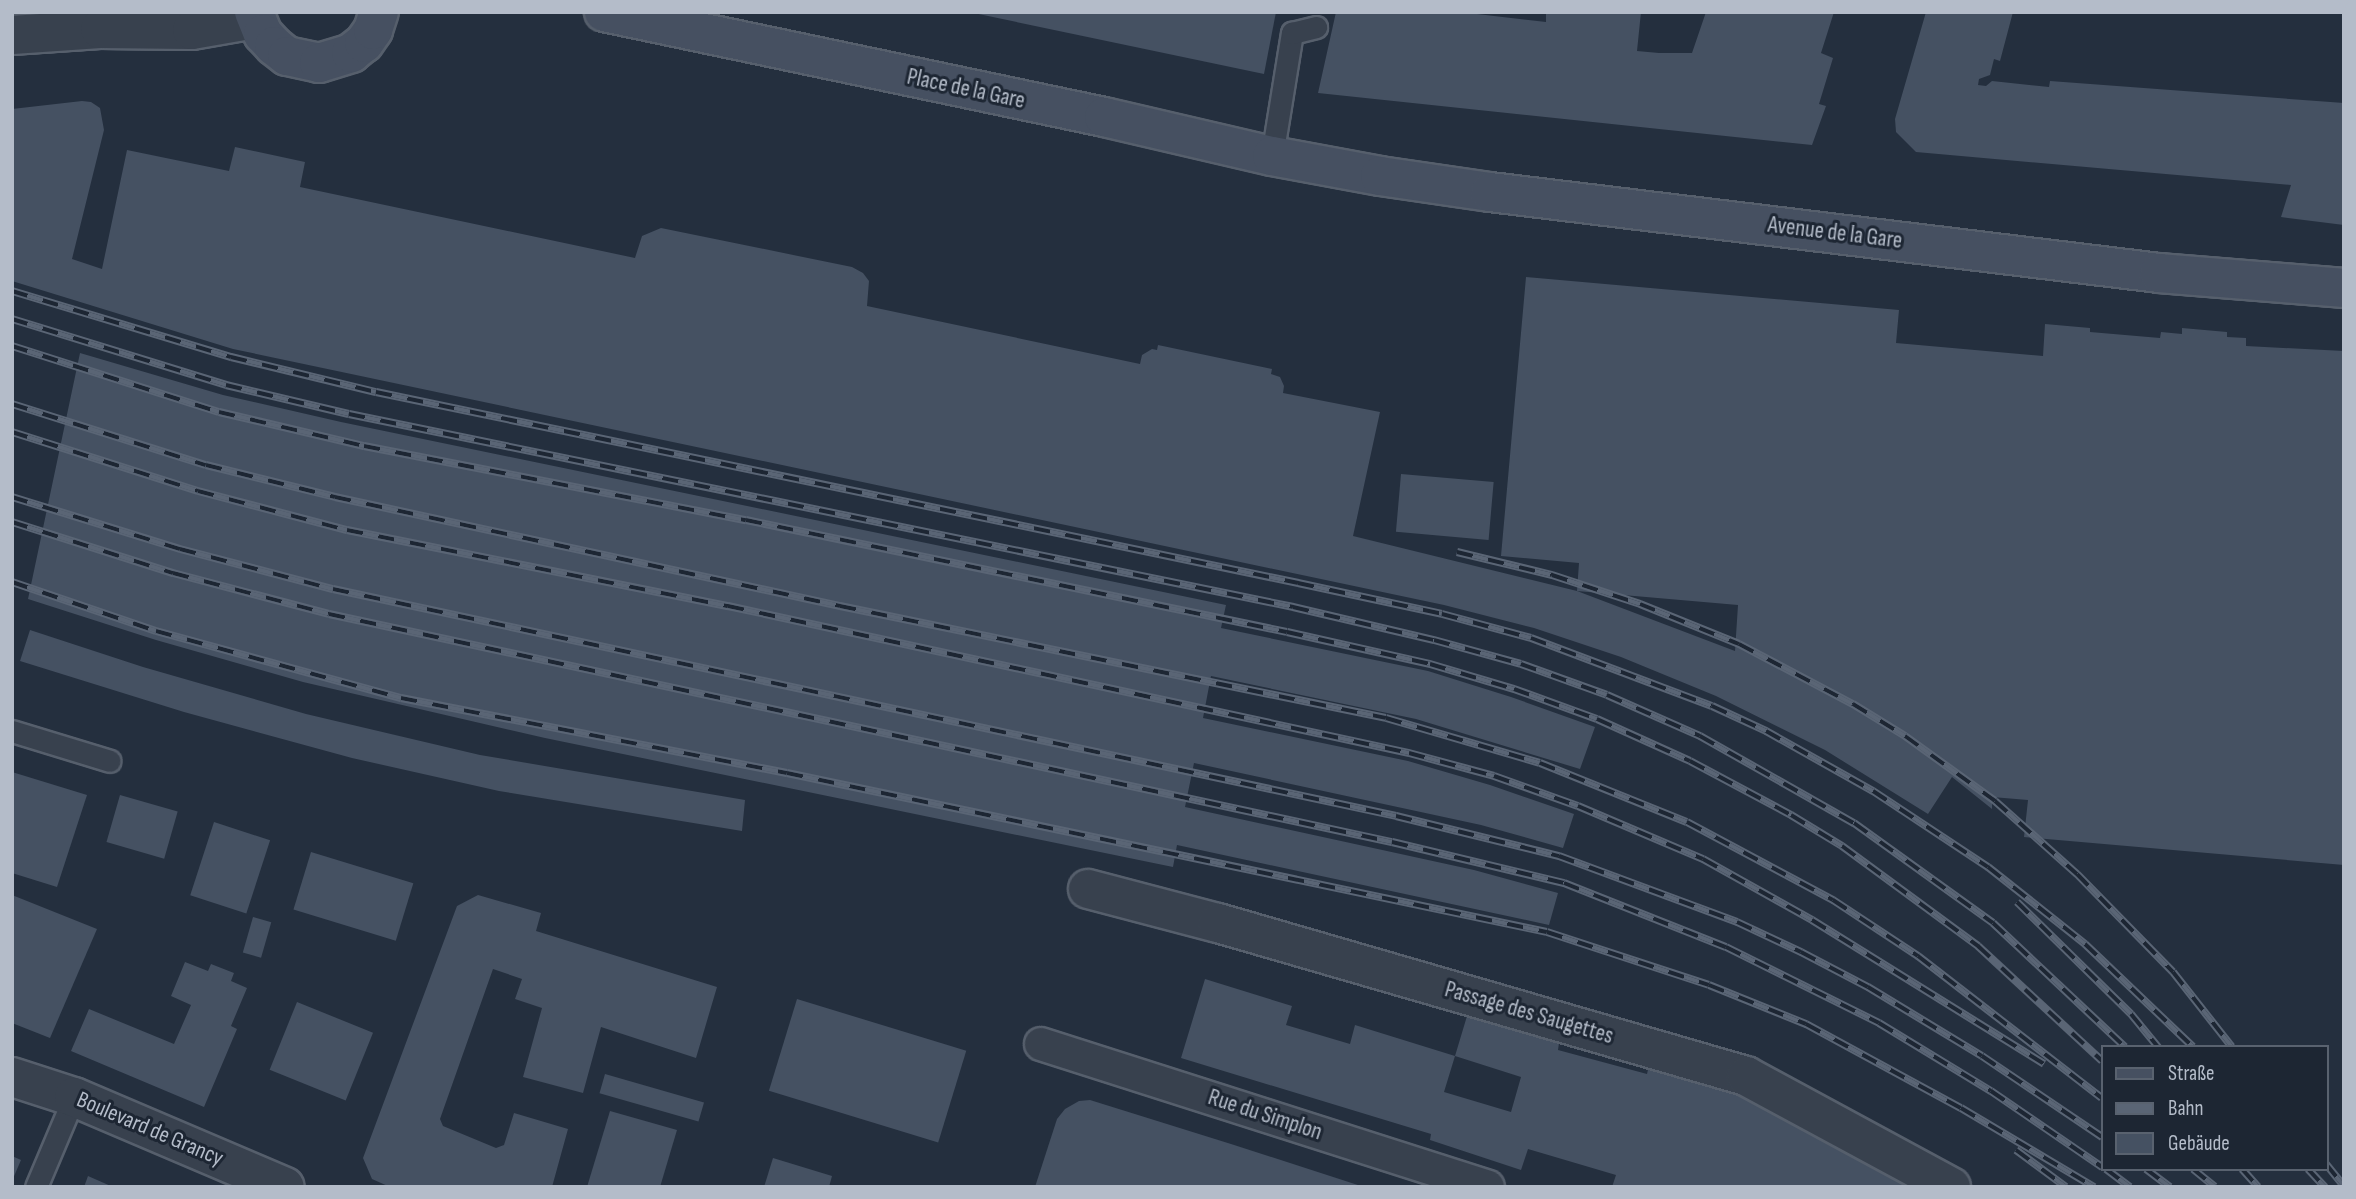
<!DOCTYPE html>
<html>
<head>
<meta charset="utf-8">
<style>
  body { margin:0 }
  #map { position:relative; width:2356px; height:1199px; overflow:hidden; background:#242f3e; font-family:"Sofia Sans Condensed",sans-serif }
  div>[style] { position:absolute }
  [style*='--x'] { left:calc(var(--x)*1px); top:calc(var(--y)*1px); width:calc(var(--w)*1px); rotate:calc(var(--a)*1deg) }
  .building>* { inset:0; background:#455162; transform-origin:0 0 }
  .roads { filter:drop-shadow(2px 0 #565f6c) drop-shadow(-2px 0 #565f6c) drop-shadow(0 2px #565f6c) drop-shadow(0 -2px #565f6c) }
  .service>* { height:21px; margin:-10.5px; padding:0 10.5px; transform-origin:10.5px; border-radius:10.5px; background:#38414e }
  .pedestrian>* { height:32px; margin:-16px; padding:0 16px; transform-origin:16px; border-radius:16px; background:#38414e }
  .minor>* { height:38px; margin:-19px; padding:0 19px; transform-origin:19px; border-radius:19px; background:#38414e }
  .tertiary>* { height:38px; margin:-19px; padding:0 19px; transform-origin:19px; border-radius:19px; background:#38414e }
  .secondary>* { height:38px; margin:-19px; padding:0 19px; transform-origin:19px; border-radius:19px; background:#465061 }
  .rail>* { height:8px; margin-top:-4px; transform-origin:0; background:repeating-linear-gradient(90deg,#1d2633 0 16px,#5a6575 0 32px); box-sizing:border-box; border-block:2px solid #5a6575 }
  span { translate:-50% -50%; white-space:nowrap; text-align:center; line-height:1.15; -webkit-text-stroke:6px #1d2633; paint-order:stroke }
  .street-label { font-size:23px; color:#b4bcc9 }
  .frame { position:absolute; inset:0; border:14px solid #b4bcc9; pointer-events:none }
  .legend { position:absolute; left:2101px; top:1045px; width:228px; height:126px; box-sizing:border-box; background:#1d2633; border:2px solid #59626f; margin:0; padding:9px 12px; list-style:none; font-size:21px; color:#b4bcc9 }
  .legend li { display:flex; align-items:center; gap:14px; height:35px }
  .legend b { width:35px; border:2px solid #59626f }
</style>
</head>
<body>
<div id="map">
  <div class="building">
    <i style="clip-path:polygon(969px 12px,1276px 12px,1264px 74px)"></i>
    <i style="clip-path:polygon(1336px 12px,1460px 12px,1546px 22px,1546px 12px,1641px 12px,1637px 51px,1659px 53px,1692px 53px,1706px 12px,1834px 12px,1821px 53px,1833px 58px,1819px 104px,1826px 106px,1812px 145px,1318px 93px)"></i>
    <i style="clip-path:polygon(1926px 12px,2013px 12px,2000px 61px,1994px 59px,1990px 75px,1979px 79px,1978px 85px,1986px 86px,1992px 81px,2049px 87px,2050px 81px,2344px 103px,2344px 225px,2281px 217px,2291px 185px,1916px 152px,1896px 132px,1895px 119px)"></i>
    <i style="clip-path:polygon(evenodd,82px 101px,91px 102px,100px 108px,104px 130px,72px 259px,102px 269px,127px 150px,229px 171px,235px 147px,305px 162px,300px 187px,635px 258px,642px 236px,661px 228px,852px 267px,863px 273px,869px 281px,867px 306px,1140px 364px,1142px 355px,1152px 349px,1157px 350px,1158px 345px,1272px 369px,1271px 374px,1280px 377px,1284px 386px,1283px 393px,1380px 412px,1353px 536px,1577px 591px,1579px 563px,1501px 556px,1526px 277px,1899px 310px,1896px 343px,2043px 356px,2045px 324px,2090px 328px,2090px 332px,2160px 338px,2161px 332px,2182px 334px,2182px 328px,2227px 332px,2227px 337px,2246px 338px,2246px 346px,2344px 351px,2344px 865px,2024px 837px,2028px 800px,1992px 797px,1992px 809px,1952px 777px,1928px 814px,1825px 750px,1716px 696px,1621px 657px,1534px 628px,1444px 605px,233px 349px,12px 281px,12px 109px,82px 101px,1577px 591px,1738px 605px,1735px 651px,1577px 591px)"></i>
    <i style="clip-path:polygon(80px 353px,223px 395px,341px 422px,1226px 605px,1221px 628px,1428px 671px,1511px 697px,1595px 727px,1580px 769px,1416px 719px,1211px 676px,1203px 718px,1408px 761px,1490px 785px,1574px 814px,1563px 848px,1481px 825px,1194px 763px,1185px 807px,1474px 870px,1558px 893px,1549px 925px,1177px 845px,1173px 867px,545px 738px,303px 682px,156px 640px,28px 599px)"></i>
    <i style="left:1401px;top:474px;width:93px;height:58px;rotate:5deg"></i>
    <i style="clip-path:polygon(30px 630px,143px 667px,306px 714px,480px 755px,745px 800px,742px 831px,499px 791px,352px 758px,184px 712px,20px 661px)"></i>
    <i style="clip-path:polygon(12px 772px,87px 795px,57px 887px,12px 873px)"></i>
    <i style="left:120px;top:795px;width:60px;height:49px;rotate:16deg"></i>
    <i style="left:214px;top:822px;width:59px;height:77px;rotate:18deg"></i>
    <i style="left:311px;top:852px;width:107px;height:60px;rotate:17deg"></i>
    <i style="clip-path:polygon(12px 895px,97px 929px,50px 1038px,12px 1023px)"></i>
    <i style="clip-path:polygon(478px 895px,541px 913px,536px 931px,717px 987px,696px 1058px,601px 1027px,583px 1093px,523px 1077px,542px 1008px,515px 999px,522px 979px,493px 969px,440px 1119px,443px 1126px,496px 1148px,504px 1145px,514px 1113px,568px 1129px,552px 1187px,390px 1187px,372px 1179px,363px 1158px,457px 906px)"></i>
    <i style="left:253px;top:917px;width:19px;height:37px;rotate:16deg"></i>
    <i style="clip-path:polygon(185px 962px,208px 971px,211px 964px,234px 973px,231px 981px,247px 988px,231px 1026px,237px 1029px,204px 1107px,71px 1051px,89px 1009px,174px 1044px,191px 1005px,171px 996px)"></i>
    <i style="clip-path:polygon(1205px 979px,1292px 1006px,1286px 1025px,1350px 1044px,1355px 1025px,1455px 1056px,1444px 1092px,1511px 1112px,1521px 1077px,1455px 1056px,1467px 1016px,1559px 1043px,1558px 1050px,1647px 1074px,1649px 1065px,1741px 1093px,1909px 1187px,1612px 1187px,1616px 1175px,1528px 1149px,1521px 1170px,1430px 1140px,1431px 1134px,1181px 1058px)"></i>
    <i style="left:797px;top:999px;width:177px;height:96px;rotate:17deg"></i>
    <i style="left:297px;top:1002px;width:82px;height:73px;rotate:22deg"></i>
    <i style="left:605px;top:1074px;width:103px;height:20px;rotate:16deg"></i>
    <i style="clip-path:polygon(1090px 1100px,1231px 1144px,1364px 1187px,1035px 1187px,1057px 1119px,1065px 1109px,1079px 1101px)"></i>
    <i style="clip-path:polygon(610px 1111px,677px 1130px,660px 1187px,587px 1187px)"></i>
    <i style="clip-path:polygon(12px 1156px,21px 1160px,12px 1181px)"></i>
    <i style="clip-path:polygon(773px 1158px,832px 1176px,829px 1187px,764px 1187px)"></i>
    <i style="clip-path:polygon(88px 1176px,113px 1187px,84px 1187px)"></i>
  </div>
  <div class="roads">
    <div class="service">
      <i style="--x:1272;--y:156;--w:125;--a:-80.8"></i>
      <i style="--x:1292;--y:33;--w:25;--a:-14"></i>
      <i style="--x:12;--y:731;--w:102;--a:17"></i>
      <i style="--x:36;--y:1187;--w:98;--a:-67.1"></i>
    </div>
    <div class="pedestrian">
      <i style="--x:1041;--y:1044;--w:469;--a:17.7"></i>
    </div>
    <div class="minor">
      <i style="--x:1088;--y:889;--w:134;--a:14.7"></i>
      <i style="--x:1218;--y:923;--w:550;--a:16.16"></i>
      <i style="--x:1746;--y:1076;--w:233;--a:28.4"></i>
      <i style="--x:12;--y:1077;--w:65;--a:17.9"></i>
      <i style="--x:74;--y:1097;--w:229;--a:23.1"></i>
    </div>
    <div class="tertiary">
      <i style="--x:12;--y:35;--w:88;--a:-3.9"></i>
      <i style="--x:100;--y:29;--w:92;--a:0.6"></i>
      <i style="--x:192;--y:30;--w:64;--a:-9.9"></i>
    </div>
    <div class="secondary">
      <i style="--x:254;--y:12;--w:24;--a:68"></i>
      <i style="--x:263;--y:34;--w:16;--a:47"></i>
      <i style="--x:274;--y:46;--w:16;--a:38"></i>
      <i style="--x:287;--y:56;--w:33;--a:12"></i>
      <i style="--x:319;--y:63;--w:34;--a:-17"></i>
      <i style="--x:351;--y:53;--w:16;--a:-38"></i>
      <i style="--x:364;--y:43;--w:16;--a:-55"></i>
      <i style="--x:373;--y:30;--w:19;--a:-72"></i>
      <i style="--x:604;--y:12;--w:511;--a:11.86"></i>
      <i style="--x:1104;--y:117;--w:172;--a:13.1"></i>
      <i style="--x:1272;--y:156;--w:110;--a:10.5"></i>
      <i style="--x:1380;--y:176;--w:111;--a:8.3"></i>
      <i style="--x:1490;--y:192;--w:674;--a:6.9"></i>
      <i style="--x:2159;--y:273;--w:186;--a:4.6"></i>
    </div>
  </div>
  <div class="rail">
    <i style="--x:12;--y:291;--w:229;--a:16.8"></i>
    <i style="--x:231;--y:357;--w:149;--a:13.6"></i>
    <i style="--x:376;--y:392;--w:942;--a:11.7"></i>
    <i style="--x:1298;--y:583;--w:147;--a:12.1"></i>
    <i style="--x:1442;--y:614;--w:92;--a:15.1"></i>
    <i style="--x:1531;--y:638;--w:193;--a:20.6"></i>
    <i style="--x:1712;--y:706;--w:60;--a:24.8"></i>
    <i style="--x:1766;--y:731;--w:123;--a:29.3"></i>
    <i style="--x:1873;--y:791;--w:138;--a:33.5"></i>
    <i style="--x:1988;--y:867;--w:124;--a:38.4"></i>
    <i style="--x:2085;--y:944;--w:149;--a:43.6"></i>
    <i style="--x:12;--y:319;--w:224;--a:17.1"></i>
    <i style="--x:226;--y:385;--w:126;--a:13.3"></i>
    <i style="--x:349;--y:414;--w:964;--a:11.55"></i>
    <i style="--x:1293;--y:607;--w:145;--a:13.2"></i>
    <i style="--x:1434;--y:640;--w:90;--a:15.4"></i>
    <i style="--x:1521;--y:664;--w:91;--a:19.8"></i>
    <i style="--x:1607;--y:695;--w:102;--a:23.8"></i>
    <i style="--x:1700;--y:736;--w:177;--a:29.5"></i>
    <i style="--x:1854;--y:823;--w:171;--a:35.7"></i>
    <i style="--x:1993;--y:923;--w:181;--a:43.2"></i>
    <i style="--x:12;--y:346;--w:217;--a:17.7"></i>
    <i style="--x:219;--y:412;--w:149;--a:13.2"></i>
    <i style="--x:364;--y:446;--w:389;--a:11"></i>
    <i style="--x:746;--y:520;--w:552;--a:11.7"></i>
    <i style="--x:1287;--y:632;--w:147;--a:12.6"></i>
    <i style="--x:1430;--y:664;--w:88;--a:16.6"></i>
    <i style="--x:1514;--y:689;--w:88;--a:19.9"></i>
    <i style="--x:1597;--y:719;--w:102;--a:24.3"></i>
    <i style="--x:1690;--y:761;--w:115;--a:28.1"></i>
    <i style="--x:1791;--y:815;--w:60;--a:31.3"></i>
    <i style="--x:1842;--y:846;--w:169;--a:36.3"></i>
    <i style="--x:1978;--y:946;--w:169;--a:42.8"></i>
    <i style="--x:12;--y:404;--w:203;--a:17.5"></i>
    <i style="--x:206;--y:465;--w:133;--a:13.9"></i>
    <i style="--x:335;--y:497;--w:517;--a:12.18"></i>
    <i style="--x:840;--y:606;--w:557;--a:11.59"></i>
    <i style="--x:1386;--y:718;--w:160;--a:16.3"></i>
    <i style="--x:1540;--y:763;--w:158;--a:21.9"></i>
    <i style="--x:1687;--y:822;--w:166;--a:28.1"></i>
    <i style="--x:1833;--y:900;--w:102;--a:33.4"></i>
    <i style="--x:1918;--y:956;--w:232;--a:37.7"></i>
    <i style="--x:12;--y:432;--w:195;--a:17.6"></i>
    <i style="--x:198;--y:491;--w:154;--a:14.7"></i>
    <i style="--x:347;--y:530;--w:389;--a:11.3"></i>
    <i style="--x:728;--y:606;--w:697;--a:12.18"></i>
    <i style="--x:1409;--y:753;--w:88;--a:15.1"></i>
    <i style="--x:1494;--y:776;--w:89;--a:19.7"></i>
    <i style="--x:1578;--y:806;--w:136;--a:23"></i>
    <i style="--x:1703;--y:859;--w:125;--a:29.2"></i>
    <i style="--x:1812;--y:920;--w:273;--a:31.8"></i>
    <i style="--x:12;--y:497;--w:176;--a:17.2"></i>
    <i style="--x:180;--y:549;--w:158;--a:14.7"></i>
    <i style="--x:333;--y:589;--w:1087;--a:12.05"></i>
    <i style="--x:1396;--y:816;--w:168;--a:13.8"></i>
    <i style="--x:1559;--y:856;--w:190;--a:20.3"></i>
    <i style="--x:1737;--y:922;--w:71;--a:25.1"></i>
    <i style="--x:1801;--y:952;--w:76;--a:27.6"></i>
    <i style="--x:1868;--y:987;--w:133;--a:31.2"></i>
    <i style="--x:1982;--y:1056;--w:145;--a:34"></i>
    <i style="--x:12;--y:522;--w:169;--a:17.6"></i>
    <i style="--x:173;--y:573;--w:161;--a:14.7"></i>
    <i style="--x:329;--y:614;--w:1087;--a:12.11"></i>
    <i style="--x:1392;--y:842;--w:177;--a:13.4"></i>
    <i style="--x:1564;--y:883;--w:174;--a:21.6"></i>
    <i style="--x:1726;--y:947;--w:171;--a:26.4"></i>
    <i style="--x:1879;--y:1023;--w:131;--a:31.3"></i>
    <i style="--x:1991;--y:1091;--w:135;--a:34.4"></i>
    <i style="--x:1457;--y:552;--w:98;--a:13.6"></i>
    <i style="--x:1552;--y:575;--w:93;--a:18.2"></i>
    <i style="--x:1640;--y:604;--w:107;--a:22"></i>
    <i style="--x:1739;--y:644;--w:129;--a:27.8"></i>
    <i style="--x:1853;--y:704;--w:61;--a:31.6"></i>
    <i style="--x:1905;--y:736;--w:111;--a:35.8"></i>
    <i style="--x:1995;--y:801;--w:110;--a:41.7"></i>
    <i style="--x:2077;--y:874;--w:137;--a:45.6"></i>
    <i style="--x:2173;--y:972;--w:95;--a:51.8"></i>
    <i style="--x:12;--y:582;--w:152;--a:18.8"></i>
    <i style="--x:156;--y:631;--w:254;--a:15.3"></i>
    <i style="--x:401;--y:698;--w:393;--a:11"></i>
    <i style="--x:787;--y:773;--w:776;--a:11.82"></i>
    <i style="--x:1547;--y:932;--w:170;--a:18.1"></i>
    <i style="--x:1709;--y:985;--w:105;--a:21.9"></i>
    <i style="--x:1806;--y:1024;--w:176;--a:28.5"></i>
    <i style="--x:1961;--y:1108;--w:155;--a:30.7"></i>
    <i style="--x:2017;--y:902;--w:160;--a:44.5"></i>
    <i style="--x:2131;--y:1014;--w:43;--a:50.7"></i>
    <i style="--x:2016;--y:1150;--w:62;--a:36.5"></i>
    <i style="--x:2326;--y:1164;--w:28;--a:51"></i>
    <i style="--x:2106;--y:1169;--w:30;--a:37"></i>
    <i style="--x:2146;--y:1169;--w:30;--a:37"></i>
    <i style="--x:2193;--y:1169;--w:28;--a:39"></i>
    <i style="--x:2242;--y:1169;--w:24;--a:48"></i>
    <i style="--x:2308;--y:1169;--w:25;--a:47"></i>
  </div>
  <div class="street-label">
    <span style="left:966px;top:89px;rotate:12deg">Place de la Gare</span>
    <span style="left:1835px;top:233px;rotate:7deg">Avenue de la Gare</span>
    <span style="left:1529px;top:1013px;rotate:16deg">Passage des Saugettes</span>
    <span style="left:1265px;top:1115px;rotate:18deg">Rue du Simplon</span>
    <span style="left:150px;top:1129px;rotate:23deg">Boulevard de Grancy</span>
  </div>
  <div class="frame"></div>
  <ul class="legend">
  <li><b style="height:9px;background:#465061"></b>Straße</li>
  <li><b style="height:9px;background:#5a6575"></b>Bahn</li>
  <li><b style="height:19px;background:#455162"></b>Gebäude</li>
  </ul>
</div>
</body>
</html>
